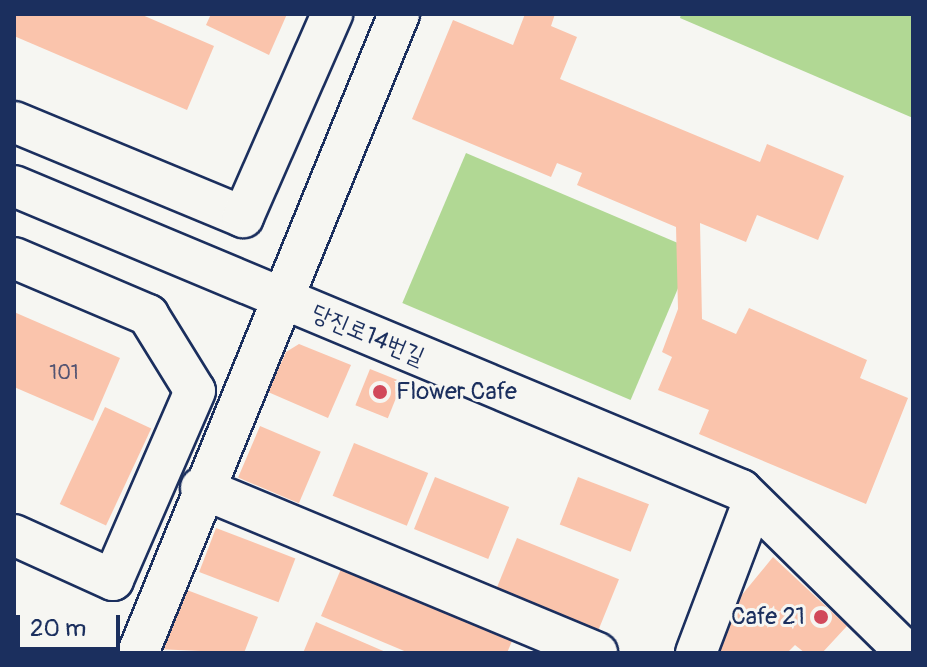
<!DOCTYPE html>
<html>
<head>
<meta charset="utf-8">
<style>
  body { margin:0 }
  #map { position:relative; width:927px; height:667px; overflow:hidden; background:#f6f6f2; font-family:Pangolin,"Poor Story",sans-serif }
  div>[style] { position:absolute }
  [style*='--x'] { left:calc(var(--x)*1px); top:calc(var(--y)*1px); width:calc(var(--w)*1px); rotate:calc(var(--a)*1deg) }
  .green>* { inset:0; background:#b1d894; transform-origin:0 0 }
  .building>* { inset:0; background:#fac4ac; transform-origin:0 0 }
  .roads { filter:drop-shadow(2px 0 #1b2f5e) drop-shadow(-2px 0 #1b2f5e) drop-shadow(0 2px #1b2f5e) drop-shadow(0 -2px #1b2f5e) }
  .minor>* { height:40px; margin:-20px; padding:0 20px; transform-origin:20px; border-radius:20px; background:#f6f6f2 }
  .dots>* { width:22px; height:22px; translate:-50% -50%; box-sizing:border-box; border:4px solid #f6f6f2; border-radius:50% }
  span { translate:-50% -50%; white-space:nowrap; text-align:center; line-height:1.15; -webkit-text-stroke:6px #f6f6f2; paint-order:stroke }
  .number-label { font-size:20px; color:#535472 }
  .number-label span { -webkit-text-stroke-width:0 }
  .street-label { font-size:24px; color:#1b2f5e }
  .poi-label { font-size:24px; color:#1b2f5e }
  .left { translate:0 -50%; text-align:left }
  .right { translate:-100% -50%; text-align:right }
  .frame { position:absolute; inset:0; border:16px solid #1b2f5e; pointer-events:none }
  .scale { position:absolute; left:16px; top:615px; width:104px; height:36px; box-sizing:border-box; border:4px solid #1b2f5e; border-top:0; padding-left:10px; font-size:24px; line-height:28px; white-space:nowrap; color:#1b2f5e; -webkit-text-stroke:6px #f6f6f2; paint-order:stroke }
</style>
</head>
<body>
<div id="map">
  <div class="green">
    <i style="clip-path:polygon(681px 14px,913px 14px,913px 118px,680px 18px)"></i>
    <i style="left:466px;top:153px;width:248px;height:163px;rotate:23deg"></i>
  </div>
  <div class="building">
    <i style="clip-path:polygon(14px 14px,140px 14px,214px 46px,187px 110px,14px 36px)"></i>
    <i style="clip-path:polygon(211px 14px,287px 14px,269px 55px,206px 25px)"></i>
    <i style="clip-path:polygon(525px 14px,555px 14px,551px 26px,577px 37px,560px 79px,760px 162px,767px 144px,844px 176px,818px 240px,757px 215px,746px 242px,700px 223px,702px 319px,736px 334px,749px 308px,867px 360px,860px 378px,908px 398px,866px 504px,699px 434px,709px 410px,658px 390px,672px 357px,662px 352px,678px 309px,676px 227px,577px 185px,582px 173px,557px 163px,551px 177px,412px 119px,453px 20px,513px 45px)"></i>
    <i style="clip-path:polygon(14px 312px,120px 358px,93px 421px,14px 387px)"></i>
    <i style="clip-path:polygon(299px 344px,351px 365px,328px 418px,268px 392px,286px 352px)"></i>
    <i style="left:370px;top:369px;width:35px;height:39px;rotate:22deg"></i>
    <i style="left:105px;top:407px;width:51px;height:107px;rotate:25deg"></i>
    <i style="left:260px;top:426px;width:66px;height:56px;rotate:23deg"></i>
    <i style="left:354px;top:443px;width:80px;height:57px;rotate:22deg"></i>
    <i style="left:435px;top:477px;width:80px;height:56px;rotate:22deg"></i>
    <i style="left:578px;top:477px;width:76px;height:51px;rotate:21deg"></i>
    <i style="left:216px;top:528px;width:85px;height:47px;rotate:21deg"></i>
    <i style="left:517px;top:538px;width:110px;height:57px;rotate:22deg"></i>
    <i style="clip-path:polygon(773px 557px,847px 626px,822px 653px,805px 653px,795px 645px,787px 653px,703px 653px,704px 641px)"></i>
    <i style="clip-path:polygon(341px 569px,512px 641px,507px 653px,409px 653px,321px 616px)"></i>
    <i style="clip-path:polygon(179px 587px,258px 617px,244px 653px,156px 649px)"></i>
    <i style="clip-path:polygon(316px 622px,388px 653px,303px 653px)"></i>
  </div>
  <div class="roads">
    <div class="minor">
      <i style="--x:14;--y:122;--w:248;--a:22.5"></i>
      <i style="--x:243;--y:217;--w:222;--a:-66.3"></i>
      <i style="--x:14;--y:186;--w:788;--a:22.69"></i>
      <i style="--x:741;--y:490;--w:233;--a:44.5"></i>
      <i style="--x:14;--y:258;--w:146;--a:23"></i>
      <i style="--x:148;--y:315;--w:89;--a:58.3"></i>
      <i style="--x:195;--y:391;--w:206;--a:113.5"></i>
      <i style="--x:113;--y:580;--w:109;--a:-155.6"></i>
      <i style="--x:201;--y:488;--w:429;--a:22.6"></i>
      <i style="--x:138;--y:653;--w:690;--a:-67.78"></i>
      <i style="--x:696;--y:653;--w:158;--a:-69.3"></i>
    </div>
  </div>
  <div class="dots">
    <i style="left:380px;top:392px;background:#d1495b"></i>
    <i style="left:821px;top:617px;background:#d1495b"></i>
  </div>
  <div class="number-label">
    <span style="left:64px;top:372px">101</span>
  </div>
  <div class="street-label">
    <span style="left:368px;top:335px;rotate:23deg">당진로14번길</span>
  </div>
  <div class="poi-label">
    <span class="left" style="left:396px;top:392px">Flower Cafe</span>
    <span class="right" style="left:805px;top:617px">Cafe 21</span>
  </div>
  <div class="frame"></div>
  <div class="scale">20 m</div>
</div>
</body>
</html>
